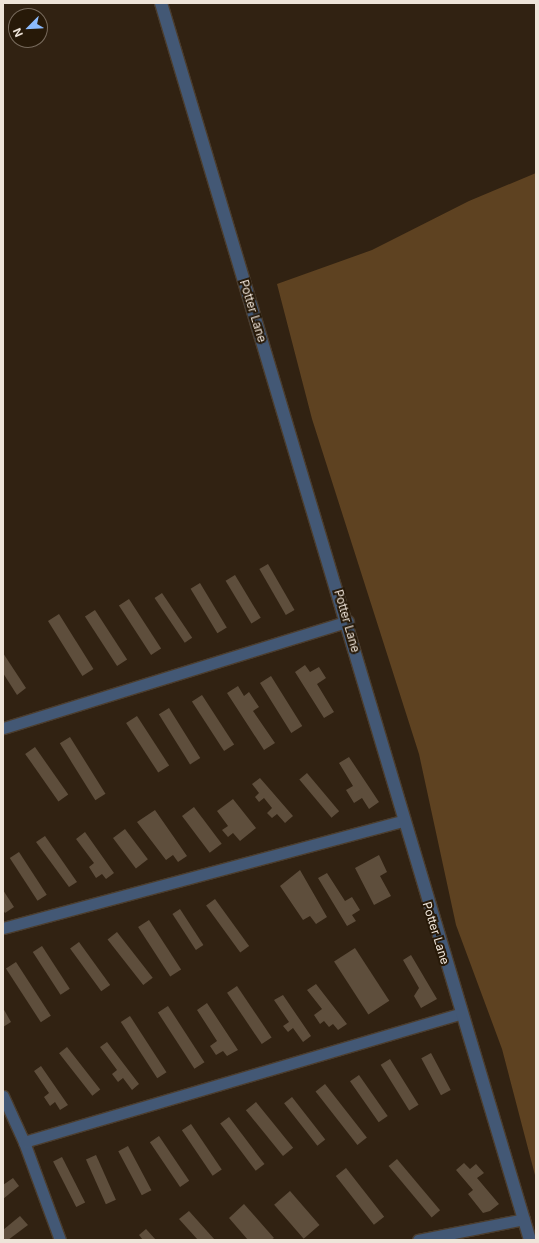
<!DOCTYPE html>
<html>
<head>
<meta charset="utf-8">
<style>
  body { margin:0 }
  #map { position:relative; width:539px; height:1243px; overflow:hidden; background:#312212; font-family:Inter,sans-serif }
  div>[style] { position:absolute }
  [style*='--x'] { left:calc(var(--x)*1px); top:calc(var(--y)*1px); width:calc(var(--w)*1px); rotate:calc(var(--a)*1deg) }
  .green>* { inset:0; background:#5e4221 }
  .building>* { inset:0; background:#5e4e3c; transform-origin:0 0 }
  .roads { filter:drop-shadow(1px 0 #4b3d2e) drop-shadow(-1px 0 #4b3d2e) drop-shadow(0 1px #4b3d2e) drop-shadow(0 -1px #4b3d2e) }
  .lane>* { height:11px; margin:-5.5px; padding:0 5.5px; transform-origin:5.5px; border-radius:5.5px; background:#435875 }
  .street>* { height:12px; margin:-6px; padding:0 6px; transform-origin:6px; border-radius:6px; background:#435875 }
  span { translate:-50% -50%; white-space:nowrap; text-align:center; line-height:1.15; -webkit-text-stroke:4px #271908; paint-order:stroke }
  .street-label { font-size:12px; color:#eee4d9 }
  .frame { position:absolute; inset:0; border:4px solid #eee4d9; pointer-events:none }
  .north { position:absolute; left:8px; top:8px; width:40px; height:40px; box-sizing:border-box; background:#271908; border:1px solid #776a5c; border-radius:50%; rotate:246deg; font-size:11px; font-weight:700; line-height:16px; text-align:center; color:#eee4d9 }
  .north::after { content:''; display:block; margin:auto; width:14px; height:18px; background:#8bbafc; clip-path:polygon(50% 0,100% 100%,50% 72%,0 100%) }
</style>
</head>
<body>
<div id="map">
  <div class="green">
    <i style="clip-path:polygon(536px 173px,536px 1179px,502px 1049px,456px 925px,419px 754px,312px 419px,277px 284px,372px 250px,469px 201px)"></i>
  </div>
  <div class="building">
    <i style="left:268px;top:564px;width:53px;height:10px;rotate:60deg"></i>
    <i style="left:235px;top:575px;width:50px;height:11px;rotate:59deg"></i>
    <i style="left:200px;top:583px;width:52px;height:11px;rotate:59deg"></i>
    <i style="left:162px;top:593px;width:54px;height:9px;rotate:56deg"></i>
    <i style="left:129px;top:599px;width:59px;height:12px;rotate:57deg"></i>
    <i style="left:95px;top:610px;width:59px;height:12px;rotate:57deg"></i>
    <i style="left:59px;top:614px;width:65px;height:13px;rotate:58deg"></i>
    <i style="clip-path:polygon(3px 653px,26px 688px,17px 695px,3px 673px)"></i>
    <i style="clip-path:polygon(305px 665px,310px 672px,319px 667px,326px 678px,317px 684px,334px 712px,324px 718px,295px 672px)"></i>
    <i style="left:271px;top:676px;width:59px;height:13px;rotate:58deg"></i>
    <i style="clip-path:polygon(238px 686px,244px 696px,249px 692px,259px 707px,253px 711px,275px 743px,264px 750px,227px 693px)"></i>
    <i style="left:202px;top:695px;width:59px;height:12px;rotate:57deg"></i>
    <i style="left:169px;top:708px;width:59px;height:12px;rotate:58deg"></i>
    <i style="left:137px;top:716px;width:59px;height:13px;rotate:57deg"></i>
    <i style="left:70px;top:737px;width:67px;height:12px;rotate:58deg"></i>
    <i style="left:35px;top:747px;width:58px;height:12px;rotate:55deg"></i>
    <i style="clip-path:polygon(349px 757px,379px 802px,369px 809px,362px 798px,354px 803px,346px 790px,353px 786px,339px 763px)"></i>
    <i style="left:307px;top:773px;width:50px;height:10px;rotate:50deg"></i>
    <i style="clip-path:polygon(260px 778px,293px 816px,285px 823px,277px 814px,272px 818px,267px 813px,272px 808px,264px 798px,259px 802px,255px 797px,259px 793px,252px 784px)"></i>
    <i style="clip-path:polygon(233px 799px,256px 828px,240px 841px,233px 833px,228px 837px,222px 830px,228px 826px,217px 811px)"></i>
    <i style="left:194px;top:807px;width:46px;height:15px;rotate:53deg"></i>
    <i style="clip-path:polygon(155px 810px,187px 856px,178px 862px,173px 855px,166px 860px,137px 822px)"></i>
    <i style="left:125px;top:829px;width:38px;height:15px;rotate:53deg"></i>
    <i style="clip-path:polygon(85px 832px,114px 873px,106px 879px,102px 874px,96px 878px,89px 867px,94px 863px,76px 839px)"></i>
    <i style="clip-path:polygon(45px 836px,77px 882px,69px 887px,36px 842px)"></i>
    <i style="left:19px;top:852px;width:51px;height:11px;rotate:57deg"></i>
    <i style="clip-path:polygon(379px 855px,387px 872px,380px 876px,391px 896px,374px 905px,355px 868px)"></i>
    <i style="clip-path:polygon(300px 870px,327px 917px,316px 924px,310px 916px,303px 920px,280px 886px)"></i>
    <i style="clip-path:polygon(327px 873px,345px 901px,352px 897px,360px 910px,352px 915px,356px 921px,347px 926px,318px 878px)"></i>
    <i style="clip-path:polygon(3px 890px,14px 907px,5px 913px,3px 910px)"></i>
    <i style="left:215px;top:899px;width:58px;height:11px;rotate:54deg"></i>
    <i style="left:180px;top:909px;width:43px;height:9px;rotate:57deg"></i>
    <i style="left:149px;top:920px;width:59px;height:13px;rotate:57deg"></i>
    <i style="left:117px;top:932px;width:58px;height:12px;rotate:52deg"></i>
    <i style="left:79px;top:942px;width:53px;height:11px;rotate:54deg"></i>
    <i style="left:42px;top:946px;width:51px;height:11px;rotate:57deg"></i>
    <i style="left:355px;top:948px;width:63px;height:25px;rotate:57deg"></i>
    <i style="clip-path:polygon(411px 955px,437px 999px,421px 1008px,414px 996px,419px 988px,403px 960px)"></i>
    <i style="left:16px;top:962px;width:64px;height:12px;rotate:57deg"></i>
    <i style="clip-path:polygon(316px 984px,347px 1024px,338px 1030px,333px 1024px,329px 1027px,324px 1021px,320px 1024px,314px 1015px,322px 1009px,307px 990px)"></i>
    <i style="left:237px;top:986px;width:62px;height:12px;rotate:56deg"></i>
    <i style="clip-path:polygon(283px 995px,311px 1036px,303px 1042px,293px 1028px,288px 1032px,283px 1026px,289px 1022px,274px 1000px)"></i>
    <i style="clip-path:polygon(207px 1003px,238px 1050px,227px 1056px,223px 1051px,216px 1055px,210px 1046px,217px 1041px,197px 1010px)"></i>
    <i style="left:168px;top:1006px;width:67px;height:12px;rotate:57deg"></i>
    <i style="clip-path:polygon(3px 1008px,11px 1022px,3px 1027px)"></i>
    <i style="left:130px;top:1016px;width:67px;height:11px;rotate:57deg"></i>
    <i style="clip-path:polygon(107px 1042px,139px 1084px,132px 1090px,123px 1078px,118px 1082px,112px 1074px,117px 1070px,100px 1047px)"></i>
    <i style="left:67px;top:1047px;width:54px;height:10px;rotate:52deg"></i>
    <i style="left:431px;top:1053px;width:42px;height:11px;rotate:62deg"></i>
    <i style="left:390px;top:1059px;width:54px;height:11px;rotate:58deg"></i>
    <i style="clip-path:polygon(41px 1066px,68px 1105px,60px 1110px,55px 1102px,50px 1106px,44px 1097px,49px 1093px,34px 1071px)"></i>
    <i style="left:359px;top:1075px;width:50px;height:11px;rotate:55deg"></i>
    <i style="left:325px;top:1084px;width:68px;height:12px;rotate:52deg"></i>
    <i style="left:292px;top:1097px;width:54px;height:10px;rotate:52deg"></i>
    <i style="left:256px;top:1102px;width:59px;height:13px;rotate:51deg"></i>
    <i style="left:229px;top:1117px;width:59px;height:11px;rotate:53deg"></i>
    <i style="left:191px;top:1124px;width:55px;height:11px;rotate:56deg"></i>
    <i style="left:159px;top:1136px;width:54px;height:11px;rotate:56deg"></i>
    <i style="left:128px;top:1146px;width:50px;height:11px;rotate:62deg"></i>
    <i style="left:96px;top:1155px;width:49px;height:11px;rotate:66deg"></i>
    <i style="left:62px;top:1157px;width:51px;height:10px;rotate:63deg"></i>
    <i style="left:397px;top:1159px;width:67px;height:11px;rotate:50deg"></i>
    <i style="clip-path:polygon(464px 1163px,470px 1169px,476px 1164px,484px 1173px,477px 1178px,499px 1204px,490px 1211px,483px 1213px,468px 1194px,473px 1190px,456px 1170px)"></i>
    <i style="left:346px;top:1168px;width:62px;height:13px;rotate:52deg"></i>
    <i style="clip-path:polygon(13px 1178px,19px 1186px,3px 1199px,3px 1185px)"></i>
    <i style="left:290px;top:1191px;width:45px;height:21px;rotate:49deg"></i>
    <i style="clip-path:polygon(244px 1204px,274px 1238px,271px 1240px,248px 1240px,229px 1218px)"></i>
    <i style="clip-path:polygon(189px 1211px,215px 1240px,198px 1240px,179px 1219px)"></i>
    <i style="clip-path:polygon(20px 1216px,28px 1225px,8px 1240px,3px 1240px,3px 1230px)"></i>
    <i style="clip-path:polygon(146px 1229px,156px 1240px,143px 1240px,139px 1235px)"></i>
  </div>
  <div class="roads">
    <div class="lane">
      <i style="--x:3;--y:728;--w:361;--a:-17.2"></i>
      <i style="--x:3;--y:928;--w:414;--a:-15"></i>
      <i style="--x:3;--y:1096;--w:51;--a:65.5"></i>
      <i style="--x:24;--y:1142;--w:104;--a:69.8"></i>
      <i style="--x:24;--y:1142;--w:456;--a:-16.4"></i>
      <i style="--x:418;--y:1240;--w:108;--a:-11.2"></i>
    </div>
    <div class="street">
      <i style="--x:161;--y:3;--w:1291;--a:73.39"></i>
    </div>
  </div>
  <div class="street-label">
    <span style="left:253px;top:311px;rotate:73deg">Potter Lane</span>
    <span style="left:347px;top:621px;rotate:74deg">Potter Lane</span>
    <span style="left:436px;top:933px;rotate:73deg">Potter Lane</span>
  </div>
  <div class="frame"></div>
  <div class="north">N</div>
</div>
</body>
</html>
